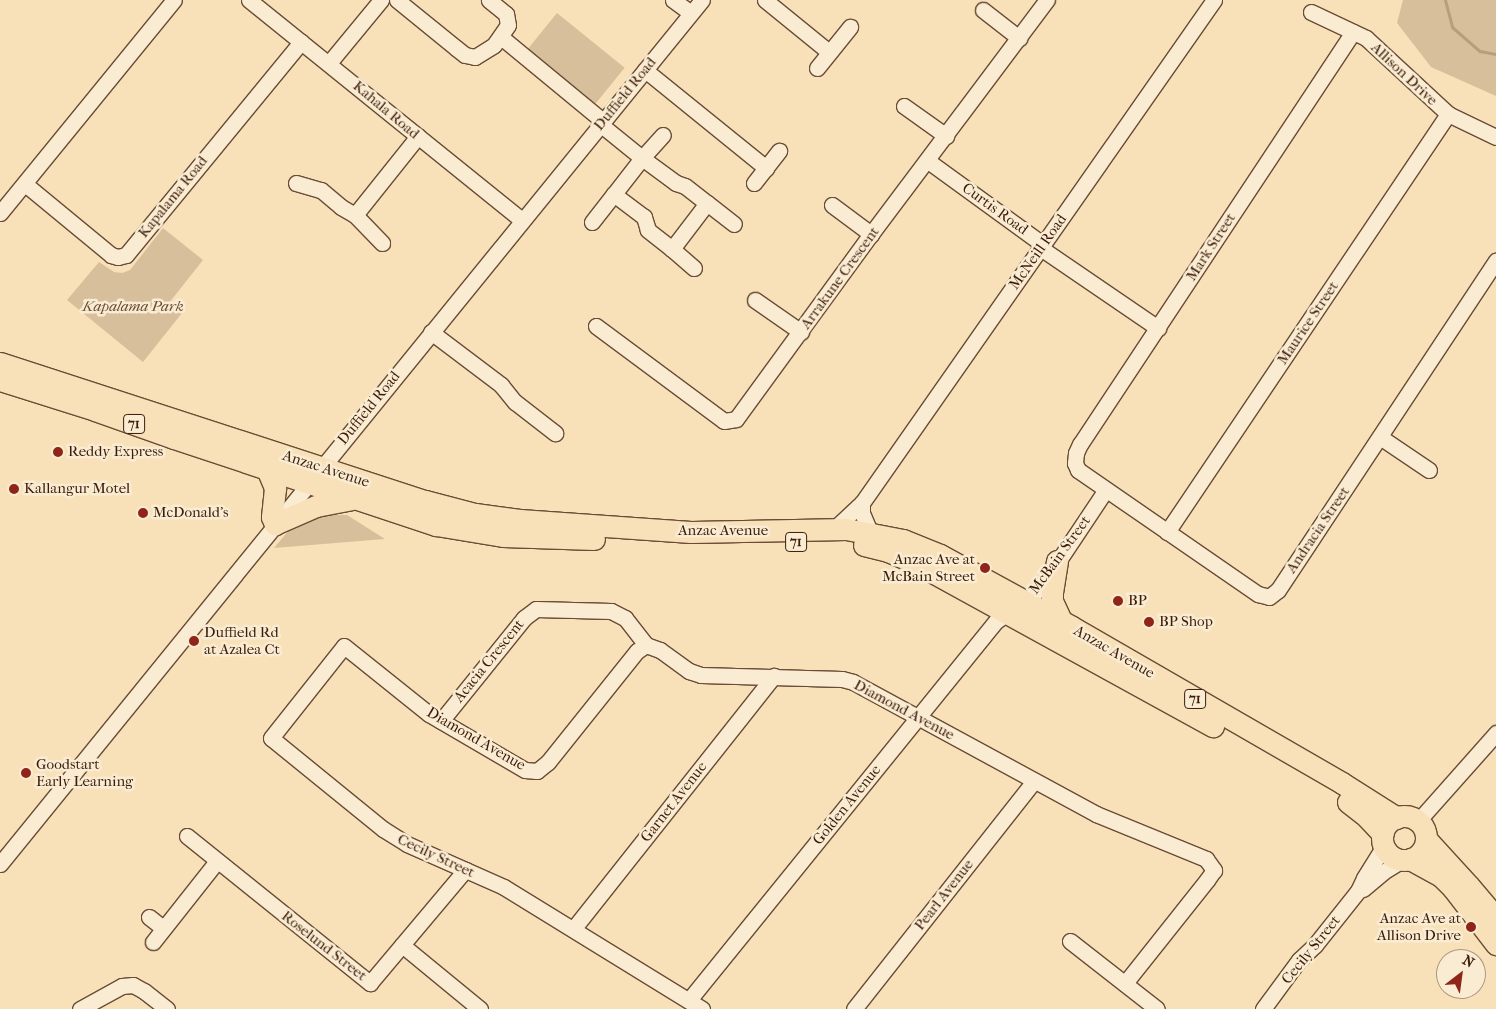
<!DOCTYPE html>
<html>
<head>
<meta charset="utf-8">
<style>
  body { margin:0 }
  #map { position:relative; width:1496px; height:1009px; overflow:hidden; background:#f8e1b9; font-family:"IM FELL French Canon",serif }
  div>[style] { position:absolute }
  [style*='--x'] { left:calc(var(--x)*1px); top:calc(var(--y)*1px); width:calc(var(--w)*1px); rotate:calc(var(--a)*1deg) }
  .green>* { inset:0; background:#d8bf9b; transform-origin:0 0 }
  .stream>* { height:3px; margin:-1.5px; padding:0 1.5px; transform-origin:1.5px; border-radius:1.5px; background:#b89e7e }
  .roads { filter:drop-shadow(1px 0 #6a4c36) drop-shadow(-1px 0 #6a4c36) drop-shadow(0 1px #6a4c36) drop-shadow(0 -1px #6a4c36) }
  .minor>* { height:15px; margin:-7.5px; padding:0 7.5px; transform-origin:7.5px; border-radius:7.5px; background:#faecd2 }
  .highway>* { height:21px; margin:-10.5px; padding:0 10.5px; transform-origin:10.5px; border-radius:10.5px; background:#f8e1b9 }
  .highway>.ring { margin:-10.5px; padding:0; box-sizing:content-box; background:none; border:21px solid #f8e1b9; border-radius:50% }
  .dots>* { width:14px; height:14px; translate:-50% -50%; box-sizing:border-box; border:2px solid #faecd2; border-radius:50% }
  span { translate:-50% -50%; white-space:nowrap; text-align:center; line-height:1.15; -webkit-text-stroke:5px #faecd2; paint-order:stroke }
  .shield-label span { padding:1px 4px; background:#faecd2; border:1px solid; border-radius:4px; -webkit-text-stroke-width:0 }
  .shield-label { font-size:14px; color:#3b1b0a; font-weight:700 }
  .street-label { font-size:15px; color:#3b1b0a }
  .park-label { font-size:15px; color:#6a4c36; font-style:italic }
  .poi-label { font-size:15px; color:#3b1b0a }
  .left { translate:0 -50%; text-align:left }
  .right { translate:-100% -50%; text-align:right }
  .north { position:absolute; left:1436px; top:949px; width:50px; height:50px; box-sizing:border-box; background:#faecd2; border:1px solid #ae9882; border-radius:50%; rotate:30deg; font-size:14px; font-weight:700; line-height:20px; text-align:center; color:#3b1b0a }
  .north::after { content:''; display:block; margin:auto; width:18px; height:22px; background:#8f2418; clip-path:polygon(50% 0,100% 100%,50% 72%,0 100%) }
</style>
</head>
<body>
<div id="map">
  <div class="green">
    <i style="clip-path:polygon(1403px 0,1496px 0,1496px 96px,1431px 67px,1397px 23px)"></i>
    <i style="left:557px;top:13px;width:87px;height:48px;rotate:39deg"></i>
    <i style="clip-path:polygon(163px 228px,203px 260px,169px 303px,182px 313px,143px 362px,67px 300px,99px 262px,114px 272px,122px 273px,130px 270px)"></i>
    <i style="clip-path:polygon(320px 515px,347px 515px,385px 539px,274px 548px,296px 522px)"></i>
  </div>
  <div class="stream">
    <i style="--x:1445;--y:0;--w:28;--a:75"></i>
    <i style="--x:1452;--y:27;--w:37;--a:41"></i>
    <i style="--x:1480;--y:51;--w:16;--a:11"></i>
  </div>
  <div class="roads">
    <div class="minor">
      <i style="--x:249;--y:0;--w:351;--a:38.9"></i>
      <i style="--x:397;--y:0;--w:76;--a:39.1"></i>
      <i style="--x:456;--y:48;--w:11;--a:38"></i>
      <i style="--x:465;--y:55;--w:10;--a:11"></i>
      <i style="--x:475;--y:57;--w:22;--a:-32"></i>
      <i style="--x:494;--y:45;--w:24;--a:-55"></i>
      <i style="--x:508;--y:25;--w:11;--a:-100"></i>
      <i style="--x:506;--y:14;--w:22;--a:-141"></i>
      <i style="--x:673;--y:0;--w:22;--a:36"></i>
      <i style="--x:765;--y:0;--w:82;--a:39.1"></i>
      <i style="--x:983;--y:10;--w:46;--a:37.9"></i>
      <i style="--x:1311;--y:12;--w:61;--a:25.3"></i>
      <i style="--x:1366;--y:38;--w:112;--a:42.8"></i>
      <i style="--x:1448;--y:114;--w:53;--a:25.6"></i>
      <i style="--x:1353;--y:32;--w:494;--a:123.5"></i>
      <i style="--x:1080;--y:444;--w:10;--a:114"></i>
      <i style="--x:1076;--y:453;--w:10;--a:96"></i>
      <i style="--x:1075;--y:463;--w:8;--a:67"></i>
      <i style="--x:1078;--y:470;--w:219;--a:34.6"></i>
      <i style="--x:1258;--y:594;--w:11;--a:15"></i>
      <i style="--x:1269;--y:597;--w:11;--a:-38"></i>
      <i style="--x:1278;--y:590;--w:395;--a:-56.5"></i>
      <i style="--x:501;--y:37;--w:132;--a:39.5"></i>
      <i style="--x:329;--y:63;--w:82;--a:-50.5"></i>
      <i style="--x:817;--y:68;--w:53;--a:-51.2"></i>
      <i style="--x:645;--y:70;--w:156;--a:39"></i>
      <i style="--x:904;--y:106;--w:52;--a:35.5"></i>
      <i style="--x:600;--y:124;--w:54;--a:39"></i>
      <i style="--x:642;--y:158;--w:42;--a:36.3"></i>
      <i style="--x:676;--y:183;--w:9;--a:18"></i>
      <i style="--x:685;--y:186;--w:28;--a:38"></i>
      <i style="--x:707;--y:203;--w:58;--a:127.3"></i>
      <i style="--x:672;--y:249;--w:31;--a:-142"></i>
      <i style="--x:648;--y:230;--w:14;--a:-107"></i>
      <i style="--x:644;--y:217;--w:38;--a:-143"></i>
      <i style="--x:614;--y:194;--w:46;--a:-52.1"></i>
      <i style="--x:642;--y:158;--w:31;--a:-48"></i>
      <i style="--x:928;--y:161;--w:136;--a:36"></i>
      <i style="--x:1038;--y:241;--w:12;--a:55"></i>
      <i style="--x:1045;--y:251;--w:137;--a:34.3"></i>
      <i style="--x:296;--y:183;--w:26;--a:16"></i>
      <i style="--x:321;--y:190;--w:26;--a:40"></i>
      <i style="--x:341;--y:207;--w:16;--a:30"></i>
      <i style="--x:355;--y:215;--w:101;--a:-51.4"></i>
      <i style="--x:754;--y:183;--w:41;--a:-52"></i>
      <i style="--x:25;--y:184;--w:112;--a:39.5"></i>
      <i style="--x:111;--y:255;--w:7;--a:16"></i>
      <i style="--x:118;--y:257;--w:8;--a:-14"></i>
      <i style="--x:126;--y:255;--w:276;--a:-50.6"></i>
      <i style="--x:707;--y:203;--w:34;--a:38"></i>
      <i style="--x:832;--y:205;--w:49;--a:36.6"></i>
      <i style="--x:0;--y:213;--w:275;--a:-50.8"></i>
      <i style="--x:355;--y:215;--w:39;--a:46"></i>
      <i style="--x:592;--y:222;--w:36;--a:-52"></i>
      <i style="--x:672;--y:249;--w:29;--a:41"></i>
      <i style="--x:755;--y:300;--w:56;--a:34.8"></i>
      <i style="--x:596;--y:326;--w:159;--a:36.6"></i>
      <i style="--x:724;--y:421;--w:12;--a:-9"></i>
      <i style="--x:736;--y:419;--w:229;--a:-53.9"></i>
      <i style="--x:871;--y:234;--w:293;--a:-53.1"></i>
      <i style="--x:431;--y:332;--w:88;--a:37.1"></i>
      <i style="--x:501;--y:385;--w:22;--a:51"></i>
      <i style="--x:515;--y:402;--w:51;--a:37.8"></i>
      <i style="--x:1380;--y:437;--w:59;--a:34"></i>
      <i style="--x:862;--y:503;--w:10;--a:90"></i>
      <i style="--x:862;--y:513;--w:21;--a:67"></i>
      <i style="--x:834;--y:529;--w:38;--a:-43"></i>
      <i style="--x:862;--y:503;--w:614;--a:-55.02"></i>
      <i style="--x:1167;--y:532;--w:504;--a:-56.09"></i>
      <i style="--x:441;--y:721;--w:132;--a:-51.1"></i>
      <i style="--x:524;--y:618;--w:15;--a:-37"></i>
      <i style="--x:536;--y:609;--w:75;--a:1.5"></i>
      <i style="--x:611;--y:611;--w:16;--a:27"></i>
      <i style="--x:625;--y:618;--w:34;--a:52"></i>
      <i style="--x:1418;--y:821;--w:118;--a:-48.4"></i>
      <i style="--x:187;--y:836;--w:235;--a:38.8"></i>
      <i style="--x:370;--y:983;--w:148;--a:-49.9"></i>
      <i style="--x:0;--y:864;--w:1113;--a:-50.91"></i>
      <i style="--x:1363;--y:889;--w:26;--a:-40"></i>
      <i style="--x:1383;--y:872;--w:22;--a:-32"></i>
      <i style="--x:149;--y:917;--w:18;--a:38"></i>
      <i style="--x:574;--y:928;--w:322;--a:-51.6"></i>
      <i style="--x:1070;--y:941;--w:110;--a:38"></i>
      <i style="--x:153;--y:942;--w:103;--a:-51.7"></i>
      <i style="--x:402;--y:945;--w:101;--a:39.4"></i>
      <i style="--x:689;--y:1000;--w:488;--a:-51"></i>
      <i style="--x:996;--y:621;--w:45;--a:-35.1"></i>
      <i style="--x:1033;--y:595;--w:18;--a:-49"></i>
      <i style="--x:1045;--y:581;--w:108;--a:-56.3"></i>
      <i style="--x:80;--y:1009;--w:48;--a:-28.7"></i>
      <i style="--x:122;--y:986;--w:11;--a:-5"></i>
      <i style="--x:133;--y:985;--w:13;--a:29"></i>
      <i style="--x:144;--y:991;--w:29;--a:38"></i>
      <i style="--x:702;--y:1009;--w:233;--a:-148.4"></i>
      <i style="--x:504;--y:887;--w:106;--a:-156.1"></i>
      <i style="--x:407;--y:844;--w:28;--a:-148"></i>
      <i style="--x:383;--y:829;--w:144;--a:-140.9"></i>
      <i style="--x:271;--y:738;--w:117;--a:-51.6"></i>
      <i style="--x:344;--y:646;--w:109;--a:38.7"></i>
      <i style="--x:429;--y:714;--w:111;--a:30.3"></i>
      <i style="--x:525;--y:770;--w:12;--a:5"></i>
      <i style="--x:537;--y:771;--w:14;--a:-39"></i>
      <i style="--x:548;--y:762;--w:142;--a:-51.3"></i>
      <i style="--x:637;--y:651;--w:11;--a:-34"></i>
      <i style="--x:646;--y:645;--w:15;--a:20"></i>
      <i style="--x:660;--y:650;--w:36;--a:36"></i>
      <i style="--x:689;--y:671;--w:13;--a:18"></i>
      <i style="--x:701;--y:675;--w:141;--a:1.6"></i>
      <i style="--x:842;--y:679;--w:11;--a:15"></i>
      <i style="--x:853;--y:682;--w:277;--a:28.5"></i>
      <i style="--x:1096;--y:814;--w:119;--a:22.2"></i>
      <i style="--x:1206;--y:859;--w:14;--a:54"></i>
      <i style="--x:1214;--y:870;--w:12;--a:125"></i>
      <i style="--x:1207;--y:880;--w:132;--a:128.5"></i>
      <i style="--x:854;--y:1009;--w:290;--a:-51.7"></i>
      <i style="--x:1263;--y:1009;--w:61;--a:-53.7"></i>
      <i style="--x:1299;--y:960;--w:22;--a:-43"></i>
      <i style="--x:1315;--y:945;--w:69;--a:-51.5"></i>
      <i style="--x:1358;--y:891;--w:14;--a:-65"></i>
      <i style="--x:1364;--y:878;--w:38;--a:-58"></i>
    </div>
    <div class="highway">
      <i style="--x:0;--y:363;--w:447;--a:18"></i>
      <i style="--x:425;--y:501;--w:52;--a:14.6"></i>
      <i style="--x:475;--y:514;--w:45;--a:7.6"></i>
      <i style="--x:520;--y:520;--w:171;--a:4"></i>
      <i style="--x:691;--y:532;--w:155;--a:-1.1"></i>
      <i style="--x:846;--y:529;--w:58;--a:10.9"></i>
      <i style="--x:903;--y:540;--w:40;--a:22"></i>
      <i style="--x:940;--y:555;--w:150;--a:28.6"></i>
      <i style="--x:1072;--y:627;--w:312;--a:30"></i>
      <i style="--x:1342;--y:783;--w:65;--a:32.5"></i>
      <i style="--x:0;--y:380;--w:100;--a:17.5"></i>
      <i style="--x:95;--y:410;--w:84;--a:19.5"></i>
      <i style="--x:174;--y:438;--w:276;--a:18.4"></i>
      <i style="--x:436;--y:525;--w:68;--a:9.3"></i>
      <i style="--x:503;--y:536;--w:91;--a:1.9"></i>
      <i style="--x:267;--y:469;--w:21;--a:67"></i>
      <i style="--x:275;--y:488;--w:29;--a:96"></i>
      <i style="--x:272;--y:517;--w:8;--a:67"></i>
      <i style="--x:275;--y:524;--w:45;--a:-23.7"></i>
      <i style="--x:316;--y:506;--w:36;--a:-11"></i>
      <i style="--x:864;--y:545;--w:25;--a:14"></i>
      <i style="--x:888;--y:551;--w:30;--a:23"></i>
      <i style="--x:916;--y:563;--w:339;--a:28.8"></i>
      <i style="--x:1057;--y:561;--w:32;--a:99"></i>
      <i style="--x:1052;--y:593;--w:8;--a:90"></i>
      <i style="--x:1052;--y:601;--w:23;--a:65"></i>
      <i style="--x:1348;--y:802;--w:24;--a:38"></i>
      <i style="--x:1367;--y:817;--w:23;--a:47"></i>
      <i class="ring" style="left:1382px;top:816px;width:23px;height:23px"></i>
      <i style="--x:1427;--y:840;--w:62;--a:47.6"></i>
      <i style="--x:1469;--y:886;--w:42;--a:49.8"></i>
      <i style="--x:1410;--y:859;--w:37;--a:29"></i>
      <i style="--x:1442;--y:877;--w:16;--a:45"></i>
      <i style="--x:1453;--y:888;--w:71;--a:52.5"></i>
    </div>
  </div>
  <div class="dots">
    <i style="left:58px;top:452px;background:#8f2418"></i>
    <i style="left:14px;top:489px;background:#8f2418"></i>
    <i style="left:143px;top:513px;background:#8f2418"></i>
    <i style="left:985px;top:568px;background:#8f2418"></i>
    <i style="left:1118px;top:601px;background:#8f2418"></i>
    <i style="left:1149px;top:622px;background:#8f2418"></i>
    <i style="left:194px;top:641px;background:#8f2418"></i>
    <i style="left:26px;top:773px;background:#8f2418"></i>
    <i style="left:1471px;top:927px;background:#8f2418"></i>
  </div>
  <div class="shield-label">
    <span style="left:134px;top:424px">71</span>
    <span style="left:796px;top:542px">71</span>
    <span style="left:1195px;top:699px">71</span>
  </div>
  <div class="street-label">
    <span style="left:1404px;top:74px;rotate:43deg">Allison Drive</span>
    <span style="left:625px;top:94px;rotate:-51deg">Duffield Road</span>
    <span style="left:386px;top:110px;rotate:40deg">Kahala Road</span>
    <span style="left:173px;top:197px;rotate:-51deg">Kapalama Road</span>
    <span style="left:995px;top:209px;rotate:36deg">Curtis Road</span>
    <span style="left:1211px;top:247px;rotate:-57deg">Mark Street</span>
    <span style="left:1038px;top:252px;rotate:-55deg">McNeill Road</span>
    <span style="left:840px;top:278px;rotate:-54deg">Arrakune Crescent</span>
    <span style="left:1308px;top:323px;rotate:-56deg">Maurice Street</span>
    <span style="left:369px;top:408px;rotate:-51deg">Duffield Road</span>
    <span style="left:326px;top:469px;rotate:18deg">Anzac Avenue</span>
    <span style="left:1318px;top:530px;rotate:-56deg">Andracia Street</span>
    <span style="left:723px;top:531px">Anzac Avenue</span>
    <span style="left:1060px;top:555px;rotate:-54deg">McBain Street</span>
    <span style="left:1114px;top:652px;rotate:30deg">Anzac Avenue</span>
    <span style="left:489px;top:661px;rotate:-51deg">Acacia Crescent</span>
    <span style="left:904px;top:710px;rotate:28deg">Diamond Avenue</span>
    <span style="left:476px;top:739px;rotate:30deg">Diamond Avenue</span>
    <span style="left:674px;top:802px;rotate:-52deg">Garnet Avenue</span>
    <span style="left:847px;top:805px;rotate:-51deg">Golden Avenue</span>
    <span style="left:436px;top:856px;rotate:25deg">Cecily Street</span>
    <span style="left:944px;top:895px;rotate:-52deg">Pearl Avenue</span>
    <span style="left:324px;top:946px;rotate:38deg">Roselund Street</span>
    <span style="left:1311px;top:950px;rotate:-51deg">Cecily Street</span>
  </div>
  <div class="park-label">
    <span style="left:133px;top:307px">Kapalama Park</span>
  </div>
  <div class="poi-label">
    <span class="left" style="left:68px;top:452px">Reddy Express</span>
    <span class="left" style="left:24px;top:489px">Kallangur Motel</span>
    <span class="left" style="left:153px;top:513px">McDonald's</span>
    <span class="right" style="left:975px;top:568px">Anzac Ave at<br>McBain Street</span>
    <span class="left" style="left:1128px;top:601px">BP</span>
    <span class="left" style="left:1159px;top:622px">BP Shop</span>
    <span class="left" style="left:204px;top:641px">Duffield Rd<br>at Azalea Ct</span>
    <span class="left" style="left:36px;top:773px">Goodstart<br>Early Learning</span>
    <span class="right" style="left:1461px;top:927px">Anzac Ave at<br>Allison Drive</span>
  </div>
  <div class="north">N</div>
</div>
</body>
</html>
